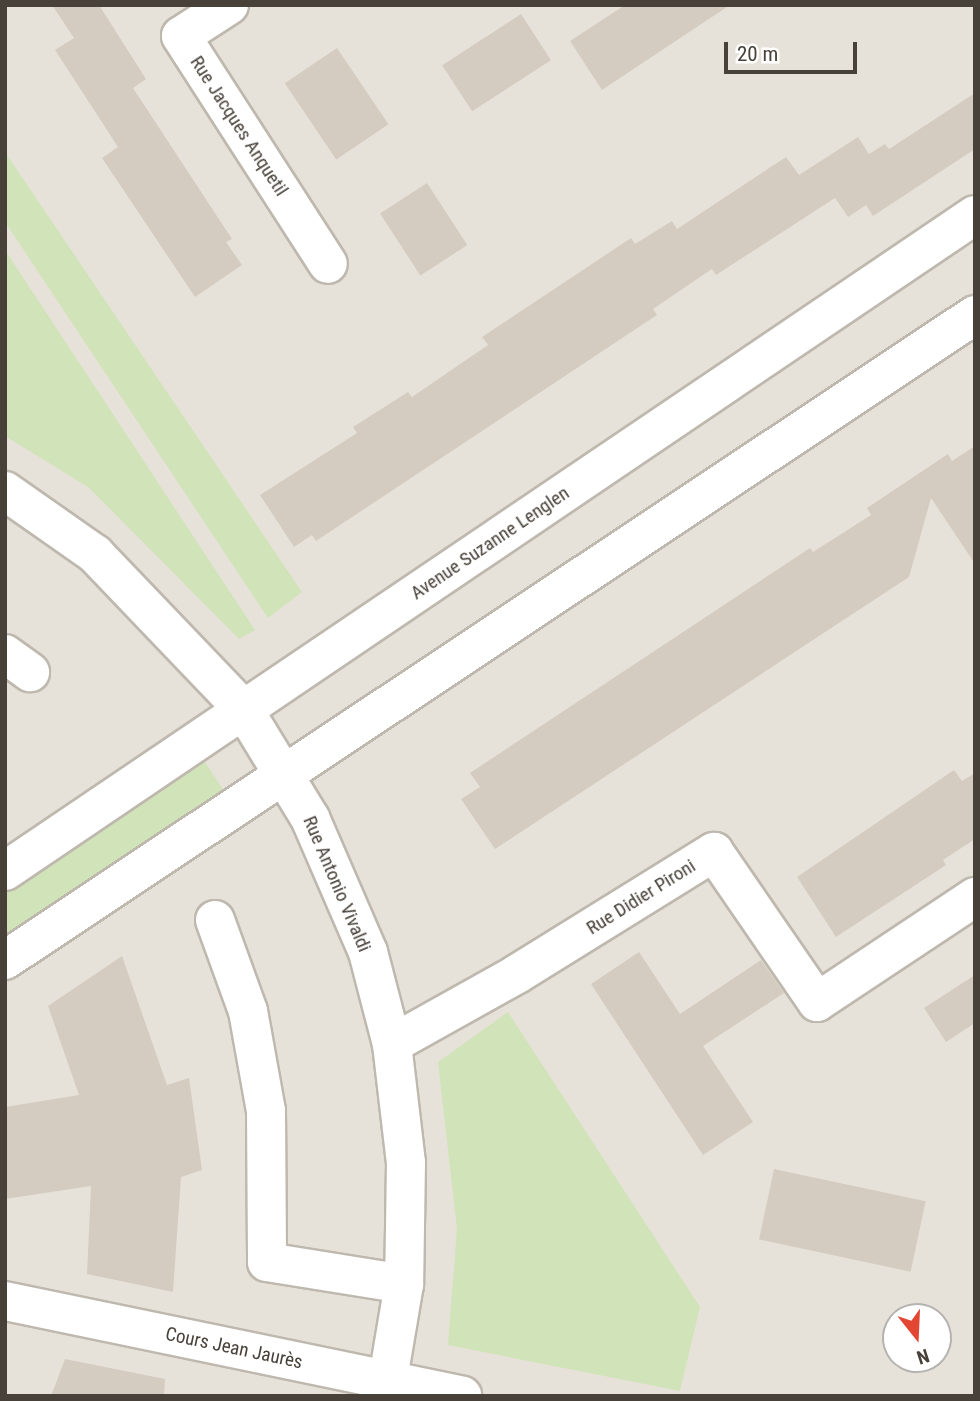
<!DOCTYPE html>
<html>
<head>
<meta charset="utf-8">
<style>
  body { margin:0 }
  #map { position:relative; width:980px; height:1401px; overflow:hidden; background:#f3f0ea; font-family:"Roboto Condensed",sans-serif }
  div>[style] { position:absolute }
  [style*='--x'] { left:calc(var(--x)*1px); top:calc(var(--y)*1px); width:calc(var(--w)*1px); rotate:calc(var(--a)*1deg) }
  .residential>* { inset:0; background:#e7e2d9 }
  .green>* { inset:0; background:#d1e3b8 }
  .building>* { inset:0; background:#d4ccc1; transform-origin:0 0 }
  .roads { filter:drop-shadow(2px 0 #beb8ae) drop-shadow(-2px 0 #beb8ae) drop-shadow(0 2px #beb8ae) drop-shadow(0 -2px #beb8ae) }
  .minor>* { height:38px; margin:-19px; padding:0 19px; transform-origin:19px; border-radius:19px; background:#fff }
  span { translate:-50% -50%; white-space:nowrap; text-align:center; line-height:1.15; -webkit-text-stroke:7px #fff; paint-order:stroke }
  .street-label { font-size:19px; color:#474139 }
  .frame { position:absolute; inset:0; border:7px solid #474139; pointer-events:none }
  .north { position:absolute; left:882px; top:1303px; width:70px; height:70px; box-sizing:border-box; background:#fff; border:2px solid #b5b3b0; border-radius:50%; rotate:162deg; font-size:19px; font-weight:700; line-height:28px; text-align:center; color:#474139 }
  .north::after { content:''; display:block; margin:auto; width:24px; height:32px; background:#e34632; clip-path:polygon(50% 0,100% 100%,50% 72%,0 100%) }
  .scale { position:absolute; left:724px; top:42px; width:133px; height:32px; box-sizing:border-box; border:4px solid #474139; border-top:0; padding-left:9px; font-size:21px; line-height:24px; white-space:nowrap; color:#474139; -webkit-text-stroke:5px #fff; paint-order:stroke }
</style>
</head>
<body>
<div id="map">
  <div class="residential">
    <i style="clip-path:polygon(evenodd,5px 5px,975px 5px,975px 1396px,5px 1396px,5px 5px,896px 1317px,938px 1317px,938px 1359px,896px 1359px,896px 1317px)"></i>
  </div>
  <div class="green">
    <i style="clip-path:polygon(5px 152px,302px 592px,268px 618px,5px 222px)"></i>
    <i style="clip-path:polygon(5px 250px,255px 630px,239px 639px,88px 487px,5px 436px)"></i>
    <i style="clip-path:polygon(199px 753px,228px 797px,5px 943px,5px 881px)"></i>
    <i style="clip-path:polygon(508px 1012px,700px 1307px,680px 1391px,448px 1345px,457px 1229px,438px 1062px)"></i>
  </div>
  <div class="building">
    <i style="clip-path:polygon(52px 5px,99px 5px,146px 79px,133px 88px,232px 239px,226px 242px,242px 265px,195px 297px,102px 158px,118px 147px,55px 50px,74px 38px)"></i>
    <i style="clip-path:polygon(625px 5px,730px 5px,602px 90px,570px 41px)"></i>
    <i style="left:521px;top:14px;width:55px;height:94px;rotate:57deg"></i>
    <i style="left:337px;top:48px;width:92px;height:63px;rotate:56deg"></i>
    <i style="clip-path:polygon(975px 93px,975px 149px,873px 216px,866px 205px,848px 217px,835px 198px,716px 275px,712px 269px,653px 309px,657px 315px,316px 541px,312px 535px,294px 547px,260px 495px,357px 433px,353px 427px,408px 392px,412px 397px,488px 345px,482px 337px,631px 238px,635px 244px,672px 221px,677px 229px,786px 157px,799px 175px,858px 137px,869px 154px,885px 144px,889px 149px)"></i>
    <i style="left:427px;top:183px;width:74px;height:56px;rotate:57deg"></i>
    <i style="clip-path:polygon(975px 446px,975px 564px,931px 498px,909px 577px,495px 849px,461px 799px,480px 787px,470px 773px,810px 548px,813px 552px,871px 515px,867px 508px,948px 454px,952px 461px)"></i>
    <i style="clip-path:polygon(954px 770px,962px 781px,975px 773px,975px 839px,943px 860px,946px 865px,836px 937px,797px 877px)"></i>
    <i style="clip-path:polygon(639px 952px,680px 1014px,761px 960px,784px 993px,703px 1046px,753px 1122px,703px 1155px,591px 984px)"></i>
    <i style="clip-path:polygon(122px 956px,167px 1085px,189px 1078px,202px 1170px,181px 1177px,173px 1292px,87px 1274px,91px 1186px,5px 1199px,5px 1107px,79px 1095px,48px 1006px)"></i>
    <i style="clip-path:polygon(975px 975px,975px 1023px,946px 1042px,924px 1008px)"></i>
    <i style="left:774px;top:1169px;width:155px;height:72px;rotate:12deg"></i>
    <i style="clip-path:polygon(65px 1359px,165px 1379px,164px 1396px,51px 1396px)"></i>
  </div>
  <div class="roads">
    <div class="minor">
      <i style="--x:229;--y:5;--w:57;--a:147.1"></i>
      <i style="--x:181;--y:36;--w:271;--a:57.2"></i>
      <i style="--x:5;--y:491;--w:110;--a:35"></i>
      <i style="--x:95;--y:554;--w:216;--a:46.3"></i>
      <i style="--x:244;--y:710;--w:127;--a:58.6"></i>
      <i style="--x:310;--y:818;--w:146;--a:66.6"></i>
      <i style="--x:368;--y:952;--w:95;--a:75.4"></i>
      <i style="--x:392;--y:1044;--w:120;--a:83.3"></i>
      <i style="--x:406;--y:1163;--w:121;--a:90.9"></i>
      <i style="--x:404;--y:1284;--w:114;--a:99.6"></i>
      <i style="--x:5;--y:654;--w:31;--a:36"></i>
      <i style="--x:5;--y:871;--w:1171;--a:-34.07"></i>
      <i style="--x:215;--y:920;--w:97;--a:70.1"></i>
      <i style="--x:248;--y:1011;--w:102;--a:79.8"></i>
      <i style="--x:266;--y:1111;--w:151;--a:89.6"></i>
      <i style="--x:267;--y:1262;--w:139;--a:9.1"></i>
      <i style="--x:5;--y:960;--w:1165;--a:-33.62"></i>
      <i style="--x:392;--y:1044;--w:143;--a:-29.2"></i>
      <i style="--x:517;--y:974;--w:232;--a:-31.8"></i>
      <i style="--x:714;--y:852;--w:182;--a:55.5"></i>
      <i style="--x:817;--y:1002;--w:190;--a:-33.6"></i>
      <i style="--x:5;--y:1301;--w:467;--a:11.7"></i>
    </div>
  </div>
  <div class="street-label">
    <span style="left:239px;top:126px;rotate:57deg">Rue Jacques Anquetil</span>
    <span style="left:490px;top:543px;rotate:-34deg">Avenue Suzanne Lenglen</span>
    <span style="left:337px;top:884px;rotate:67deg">Rue Antonio Vivaldi</span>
    <span style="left:641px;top:897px;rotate:-32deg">Rue Didier Pironi</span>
    <span style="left:234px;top:1348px;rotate:12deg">Cours Jean Jaurès</span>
  </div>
  <div class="frame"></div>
  <div class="north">N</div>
  <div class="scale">20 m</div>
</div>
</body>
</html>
